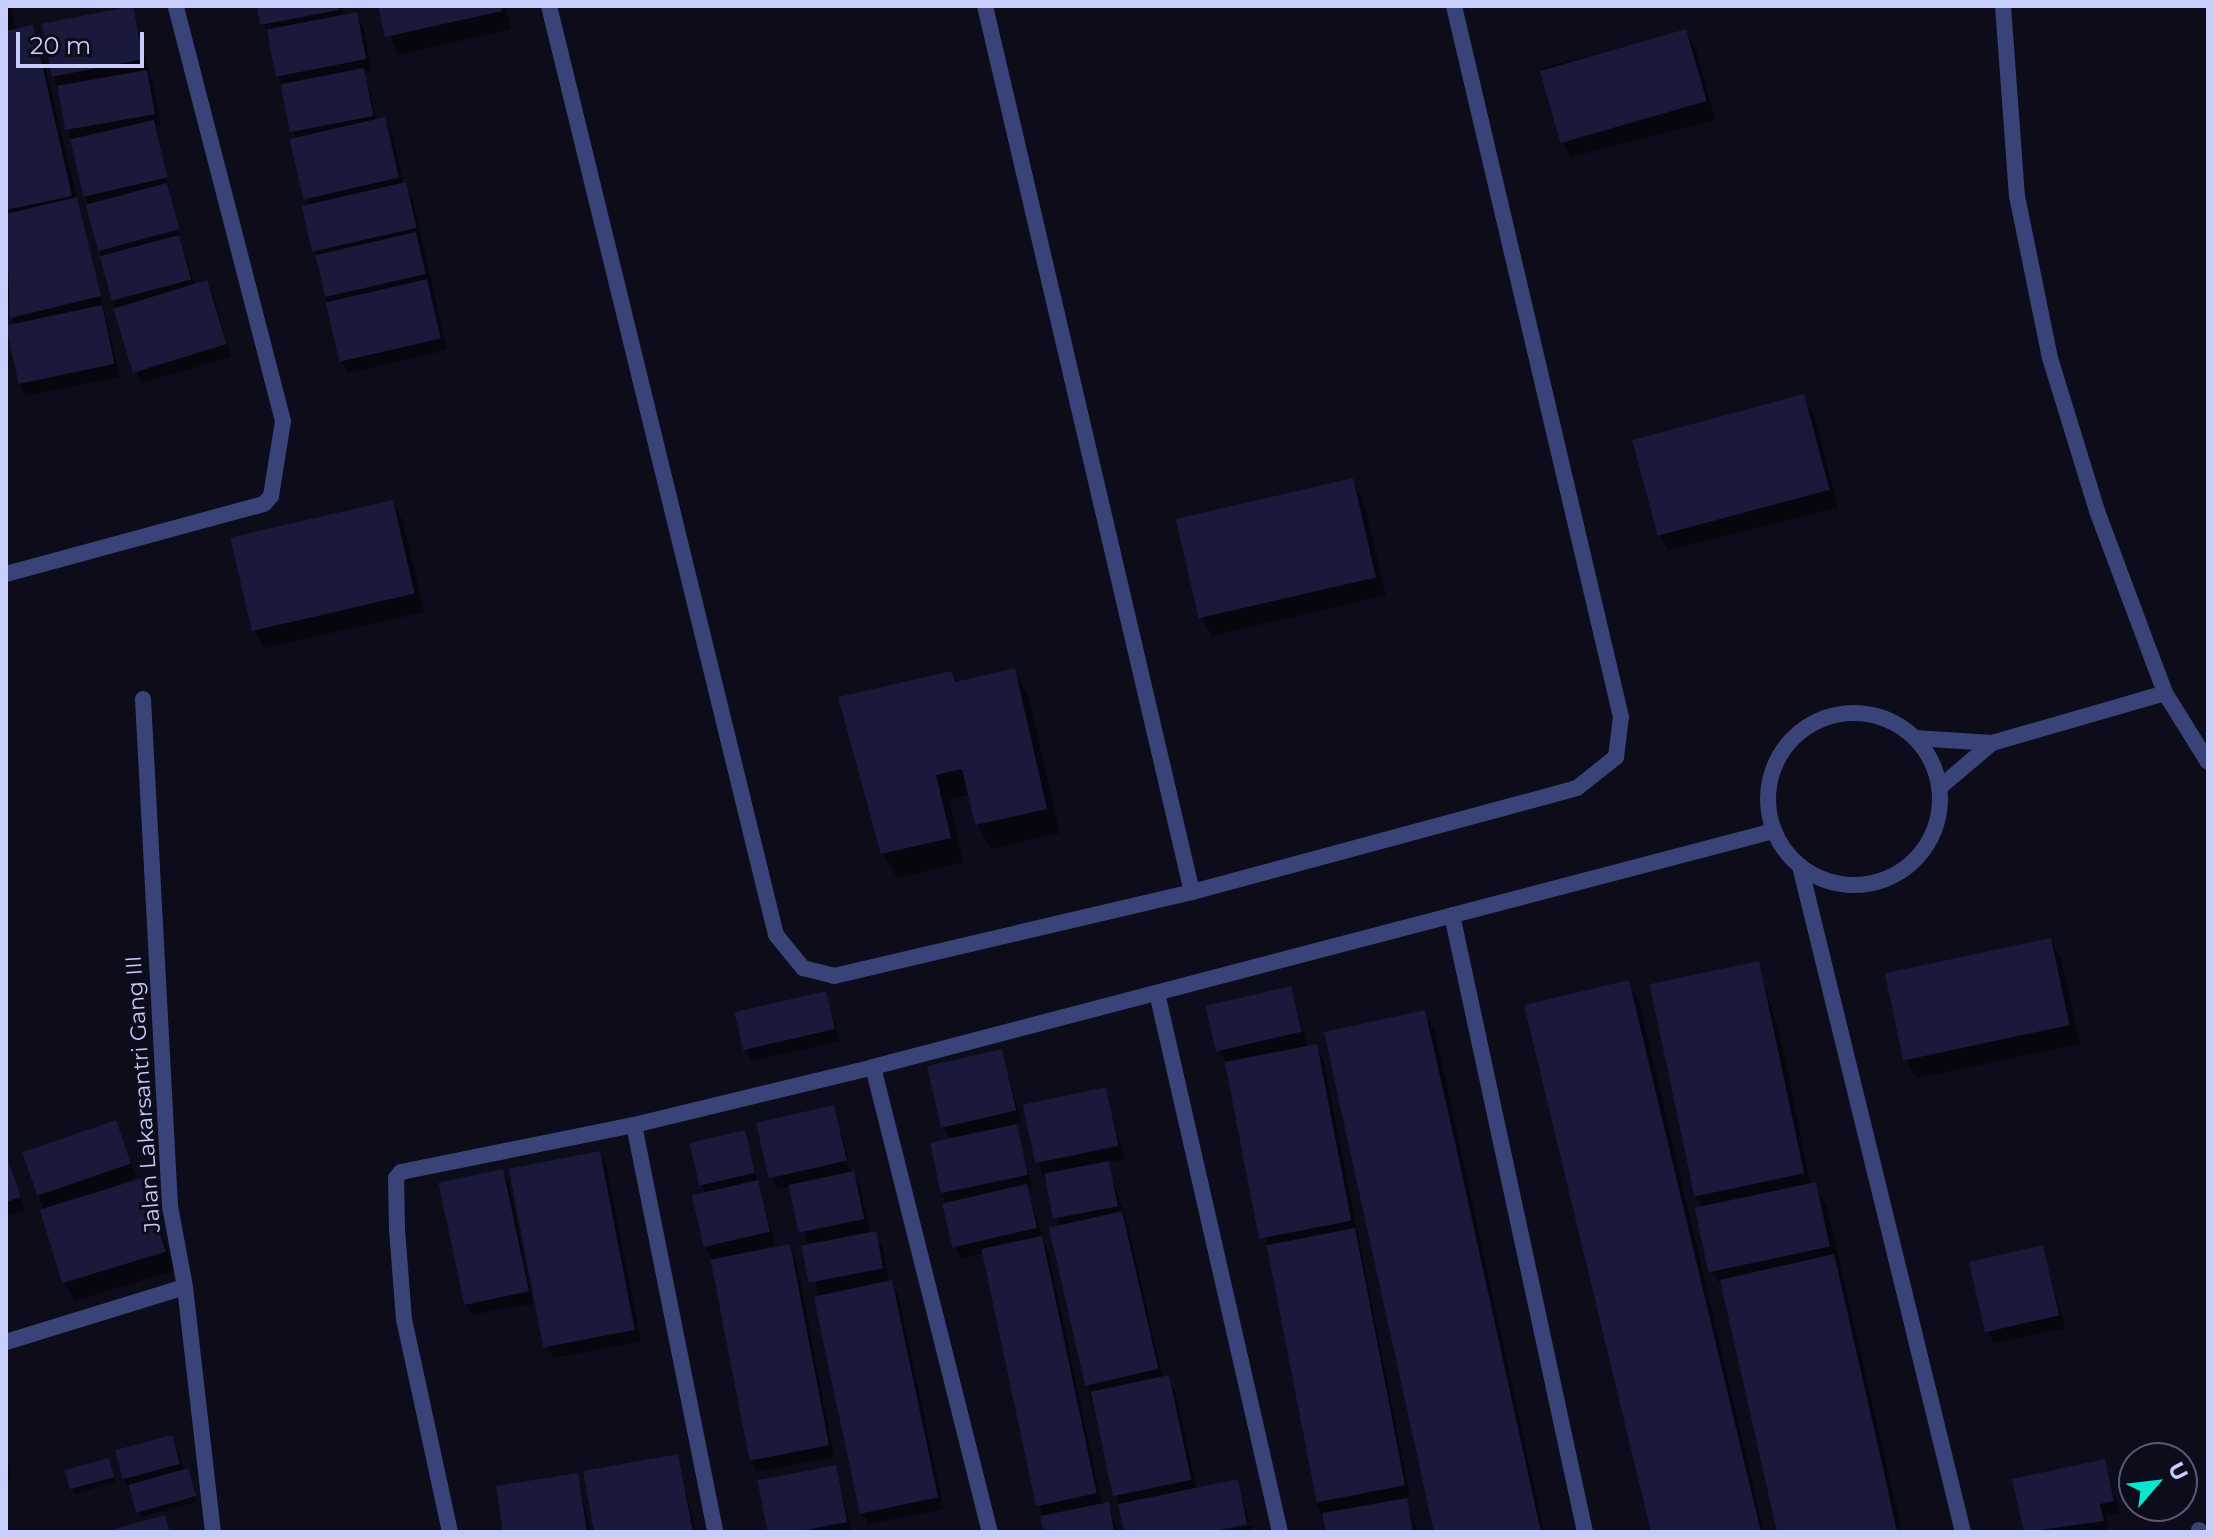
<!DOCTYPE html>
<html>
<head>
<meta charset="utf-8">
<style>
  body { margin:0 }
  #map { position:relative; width:2214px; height:1538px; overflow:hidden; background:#0c0c1b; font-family:Montserrat,sans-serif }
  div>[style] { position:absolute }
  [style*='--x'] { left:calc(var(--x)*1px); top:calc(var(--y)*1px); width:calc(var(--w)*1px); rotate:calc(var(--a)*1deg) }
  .shadow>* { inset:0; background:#0007 }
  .building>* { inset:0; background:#19193b; transform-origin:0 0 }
  .street>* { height:16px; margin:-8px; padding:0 8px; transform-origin:8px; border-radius:8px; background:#394377 }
  .street>.ring { margin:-8px; padding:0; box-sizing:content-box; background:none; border:16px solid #394377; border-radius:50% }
  span { translate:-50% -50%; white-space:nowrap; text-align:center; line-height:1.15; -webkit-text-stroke:6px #0c0c1b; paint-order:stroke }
  .street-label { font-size:22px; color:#c8cdfc }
  .frame { position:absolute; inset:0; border:8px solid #c8cdfc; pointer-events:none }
  .north { position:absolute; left:2118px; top:1442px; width:80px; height:80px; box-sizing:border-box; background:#0c0c1b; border:2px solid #575975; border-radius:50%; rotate:62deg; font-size:22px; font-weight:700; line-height:32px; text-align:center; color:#c8cdfc }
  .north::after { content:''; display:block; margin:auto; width:28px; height:36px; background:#0ce5ce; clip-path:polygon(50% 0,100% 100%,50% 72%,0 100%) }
  .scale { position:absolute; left:16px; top:32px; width:128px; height:36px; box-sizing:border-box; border:4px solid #c8cdfc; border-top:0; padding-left:10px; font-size:24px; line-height:28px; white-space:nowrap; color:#c8cdfc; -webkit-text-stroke:6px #0c0c1b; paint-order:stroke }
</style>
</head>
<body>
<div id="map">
  <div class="shadow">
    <i style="clip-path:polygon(6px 6px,11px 6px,16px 31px,32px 27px,39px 40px,120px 377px,26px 396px,19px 384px,16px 326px,6px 294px)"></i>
    <i style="clip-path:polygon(259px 6px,341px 6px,343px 16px,356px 14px,363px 26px,372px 71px,365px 73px,377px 121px,384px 119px,391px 131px,404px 185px,412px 197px,447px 350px,348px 373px,341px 360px,305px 207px,309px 206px,296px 140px)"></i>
    <i style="clip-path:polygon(380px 6px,506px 6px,511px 29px,398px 55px)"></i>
    <i style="clip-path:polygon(132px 8px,153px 84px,161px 126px,155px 127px,181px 242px,195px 285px,206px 282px,213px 294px,231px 357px,141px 383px,112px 298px,54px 75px)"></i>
    <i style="clip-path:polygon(1685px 31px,1696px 50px,1715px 120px,1571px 157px,1560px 139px,1542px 68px)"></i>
    <i style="clip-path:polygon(1803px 397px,1814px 415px,1838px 508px,1668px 550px,1658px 532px)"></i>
    <i style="clip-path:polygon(1352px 480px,1363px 499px,1386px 595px,1212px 636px,1201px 617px)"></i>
    <i style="clip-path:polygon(392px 502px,403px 521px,424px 612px,264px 648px,253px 629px)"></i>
    <i style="clip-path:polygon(1014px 671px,1028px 695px,1060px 833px,991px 849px,977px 824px,970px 795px,949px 799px,963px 862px,897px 878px,883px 854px,841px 698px,951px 673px,957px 683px)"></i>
    <i style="clip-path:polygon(2050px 940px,2061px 959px,2080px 1044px,1917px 1078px,1906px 1060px)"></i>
    <i style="clip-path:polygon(1758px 963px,1783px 1048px,1811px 1186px,1826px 1203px,1902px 1532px,1779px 1532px,1724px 1289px,1711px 1271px,1702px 1208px,1695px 1196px)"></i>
    <i style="clip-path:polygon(1628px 982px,1639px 1001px,1764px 1532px,1653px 1532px)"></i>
    <i style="clip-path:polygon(1290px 988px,1308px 1047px,1316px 1046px,1323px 1058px,1410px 1497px,1405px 1498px,1417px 1532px,1328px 1532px,1316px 1501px,1269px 1249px,1227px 1062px,1217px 1050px)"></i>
    <i style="clip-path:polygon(825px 993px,840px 1041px,752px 1061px,745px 1049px)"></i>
    <i style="clip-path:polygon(1424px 1012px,1435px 1031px,1544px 1532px,1436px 1532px)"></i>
    <i style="clip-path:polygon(1001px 1051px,1022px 1122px,1014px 1124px,1033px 1187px,1027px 1189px,1048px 1251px,1102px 1505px,1108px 1504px,1118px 1532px,1046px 1532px,984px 1253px,961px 1258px,954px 1246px,943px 1193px,951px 1140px,943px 1126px)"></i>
    <i style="clip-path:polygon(1105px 1090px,1125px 1159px,1107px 1163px,1128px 1225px,1163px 1379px,1168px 1378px,1175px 1390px,1197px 1490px,1237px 1481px,1250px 1521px,1199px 1532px,1126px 1532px,1087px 1385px,1061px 1227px,1039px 1164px)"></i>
    <i style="clip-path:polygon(833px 1107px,850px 1162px,840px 1153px,860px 1185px,871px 1234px,882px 1246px,889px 1282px,898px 1294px,944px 1509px,868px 1524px,861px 1512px,809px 1248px,790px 1186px,778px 1189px,771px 1176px)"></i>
    <i style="clip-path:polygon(115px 1122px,137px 1177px,86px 1198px,143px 1181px,175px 1270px,75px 1301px,64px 1282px,39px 1196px)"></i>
    <i style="clip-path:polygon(744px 1132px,775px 1244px,754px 1253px,789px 1246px,796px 1259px,834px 1457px,757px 1472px,750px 1460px,712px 1259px,705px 1246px,706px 1194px,700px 1184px)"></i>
    <i style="clip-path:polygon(599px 1153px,606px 1165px,641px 1341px,554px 1358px,546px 1346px)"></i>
    <i style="clip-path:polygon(6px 1162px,26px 1210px,6px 1216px)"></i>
    <i style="clip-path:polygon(502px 1171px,509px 1184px,533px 1303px,472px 1315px,465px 1303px)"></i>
    <i style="clip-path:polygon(2042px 1247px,2065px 1328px,1994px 1343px,1987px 1331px)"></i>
    <i style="clip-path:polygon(174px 1443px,197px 1502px,141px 1517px,124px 1479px)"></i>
    <i style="clip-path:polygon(6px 1455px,12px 1478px,6px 1479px)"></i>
    <i style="clip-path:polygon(677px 1456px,696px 1532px,596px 1532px)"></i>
    <i style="clip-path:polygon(2104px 1461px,2120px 1513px,2106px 1516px,2109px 1532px,2026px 1532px,2014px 1480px)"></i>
    <i style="clip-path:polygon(111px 1466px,115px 1482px,75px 1494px,72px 1489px)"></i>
    <i style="clip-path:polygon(835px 1467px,852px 1532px,768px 1532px,759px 1481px)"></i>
    <i style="clip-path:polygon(577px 1475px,591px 1532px,505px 1532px)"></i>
    <i style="clip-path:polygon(1251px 1525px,1252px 1532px,1218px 1532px)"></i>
  </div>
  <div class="building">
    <i style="left:133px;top:6px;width:54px;height:93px;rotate:79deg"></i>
    <i style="clip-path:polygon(257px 6px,338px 6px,339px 10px,260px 25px)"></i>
    <i style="clip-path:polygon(378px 6px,501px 6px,502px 11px,385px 37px)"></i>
    <i style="left:357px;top:12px;width:48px;height:92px;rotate:79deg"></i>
    <i style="clip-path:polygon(33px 25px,72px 196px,6px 210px,6px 31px)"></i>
    <i style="left:1686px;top:29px;width:75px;height:152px;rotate:74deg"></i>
    <i style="left:364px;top:68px;width:49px;height:85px;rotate:79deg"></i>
    <i style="left:147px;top:70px;width:45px;height:91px;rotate:80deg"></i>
    <i style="left:385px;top:117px;width:62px;height:98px;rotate:77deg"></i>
    <i style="left:154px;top:120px;width:59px;height:86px;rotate:77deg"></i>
    <i style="left:406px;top:182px;width:47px;height:107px;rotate:77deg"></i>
    <i style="left:167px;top:183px;width:48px;height:84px;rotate:75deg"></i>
    <i style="clip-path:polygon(77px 197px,101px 296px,10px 318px,6px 214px)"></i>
    <i style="left:416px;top:232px;width:43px;height:103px;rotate:77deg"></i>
    <i style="left:179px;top:235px;width:46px;height:82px;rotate:75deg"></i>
    <i style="left:427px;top:279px;width:61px;height:104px;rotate:77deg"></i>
    <i style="left:207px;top:280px;width:67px;height:98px;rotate:73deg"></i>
    <i style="left:102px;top:305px;width:60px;height:98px;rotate:78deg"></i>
    <i style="left:1804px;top:394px;width:99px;height:178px;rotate:75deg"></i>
    <i style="left:1353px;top:478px;width:102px;height:182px;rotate:77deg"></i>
    <i style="left:393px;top:500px;width:96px;height:167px;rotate:77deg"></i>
    <i style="clip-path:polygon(1015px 668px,1047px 809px,975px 825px,962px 769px,936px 775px,951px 838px,881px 854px,838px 697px,952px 671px,955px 682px)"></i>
    <i style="left:2051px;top:938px;width:89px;height:170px;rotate:78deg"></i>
    <i style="left:1759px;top:961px;width:217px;height:112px;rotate:78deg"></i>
    <i style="clip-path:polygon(1629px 980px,1693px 1248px,1761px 1532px,1651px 1532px,1524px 1005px)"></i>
    <i style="left:1291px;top:986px;width:47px;height:88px;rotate:77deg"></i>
    <i style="left:826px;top:991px;width:39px;height:94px;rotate:77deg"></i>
    <i style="clip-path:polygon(1425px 1010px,1456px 1147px,1541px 1532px,1434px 1532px,1354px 1169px,1324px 1032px)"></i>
    <i style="left:1317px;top:1044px;width:180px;height:94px;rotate:79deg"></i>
    <i style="left:1002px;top:1049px;width:63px;height:77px;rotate:77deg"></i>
    <i style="left:1106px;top:1087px;width:60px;height:85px;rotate:78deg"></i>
    <i style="left:834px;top:1105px;width:57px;height:80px;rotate:77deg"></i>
    <i style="left:116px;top:1120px;width:46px;height:99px;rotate:71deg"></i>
    <i style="left:1017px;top:1124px;width:52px;height:89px;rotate:78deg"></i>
    <i style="left:745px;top:1130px;width:44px;height:57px;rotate:77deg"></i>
    <i style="left:600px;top:1151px;width:182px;height:93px;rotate:79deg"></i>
    <i style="clip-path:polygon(6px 1154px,21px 1197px,6px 1202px)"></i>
    <i style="left:1109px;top:1161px;width:46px;height:66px;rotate:79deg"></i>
    <i style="left:503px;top:1169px;width:125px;height:66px;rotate:78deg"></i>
    <i style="left:854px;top:1171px;width:49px;height:67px;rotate:78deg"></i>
    <i style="left:143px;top:1178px;width:77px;height:108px;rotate:73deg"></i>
    <i style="left:758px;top:1180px;width:53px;height:68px;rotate:77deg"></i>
    <i style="left:1816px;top:1182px;width:66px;height:124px;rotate:78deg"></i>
    <i style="left:1027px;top:1184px;width:45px;height:87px;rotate:77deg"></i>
    <i style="left:1122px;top:1211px;width:162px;height:75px;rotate:77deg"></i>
    <i style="left:1355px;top:1228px;width:262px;height:90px;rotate:79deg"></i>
    <i style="left:876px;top:1231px;width:38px;height:76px;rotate:79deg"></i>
    <i style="left:1042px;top:1236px;width:263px;height:62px;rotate:78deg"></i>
    <i style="left:790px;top:1244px;width:205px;height:81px;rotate:79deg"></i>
    <i style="left:2043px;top:1245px;width:72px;height:76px;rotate:77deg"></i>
    <i style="clip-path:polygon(1834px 1254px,1884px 1472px,1897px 1532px,1777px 1532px,1720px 1280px)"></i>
    <i style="left:892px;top:1280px;width:222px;height:80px;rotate:78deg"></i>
    <i style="left:1169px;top:1375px;width:107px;height:80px;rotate:78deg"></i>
    <i style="left:172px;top:1435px;width:30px;height:59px;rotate:75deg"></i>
    <i style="clip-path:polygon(678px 1454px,693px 1532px,594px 1532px,583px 1471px)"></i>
    <i style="left:109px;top:1458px;width:20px;height:46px;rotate:75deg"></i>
    <i style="clip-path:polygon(2105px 1459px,2114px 1501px,2100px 1504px,2104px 1521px,2024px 1532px,2012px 1479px)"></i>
    <i style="left:836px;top:1465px;width:58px;height:80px;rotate:79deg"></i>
    <i style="left:188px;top:1468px;width:29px;height:62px;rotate:74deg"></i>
    <i style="clip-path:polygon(578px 1473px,587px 1532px,503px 1532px,496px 1486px)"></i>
    <i style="clip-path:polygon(1238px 1479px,1247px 1524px,1209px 1532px,1124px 1532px,1118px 1504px)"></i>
    <i style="clip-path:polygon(1407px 1498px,1413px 1532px,1326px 1532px,1322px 1513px)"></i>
    <i style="clip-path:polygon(1109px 1502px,1114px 1532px,1044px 1532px,1040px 1516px)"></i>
    <i style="clip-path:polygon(165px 1515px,170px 1532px,107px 1532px,107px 1531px)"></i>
  </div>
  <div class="street">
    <i style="--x:549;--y:6;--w:956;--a:76.27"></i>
    <i style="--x:776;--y:935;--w:43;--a:50.7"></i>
    <i style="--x:803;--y:968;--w:32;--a:14"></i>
    <i style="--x:834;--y:976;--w:368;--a:-13.2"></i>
    <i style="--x:1192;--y:892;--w:399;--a:-15.1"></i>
    <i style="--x:1577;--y:788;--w:50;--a:-38.5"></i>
    <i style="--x:1616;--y:757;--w:40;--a:-82.9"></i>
    <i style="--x:1621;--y:717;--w:730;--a:-103.22"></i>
    <i style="--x:985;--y:6;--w:910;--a:76.85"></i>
    <i style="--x:2003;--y:6;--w:191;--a:85.8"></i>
    <i style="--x:2017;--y:196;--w:165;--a:78.5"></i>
    <i style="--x:2050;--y:358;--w:160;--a:72.9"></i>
    <i style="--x:2097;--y:511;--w:194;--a:69.5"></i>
    <i style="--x:2165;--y:693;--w:81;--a:58.1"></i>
    <i style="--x:6;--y:574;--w:267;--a:-15.2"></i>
    <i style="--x:264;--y:504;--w:11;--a:-49"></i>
    <i style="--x:271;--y:496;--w:76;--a:-80.9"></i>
    <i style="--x:283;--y:421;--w:429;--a:-104.5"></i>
    <i style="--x:143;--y:699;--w:508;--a:86.95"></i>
    <i style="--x:170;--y:1206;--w:82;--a:79.5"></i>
    <i style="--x:185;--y:1287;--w:247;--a:83.5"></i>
    <i class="ring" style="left:1768px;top:713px;width:156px;height:156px"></i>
    <i style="--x:1915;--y:738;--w:77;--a:3.7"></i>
    <i style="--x:1992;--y:743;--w:180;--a:-16.1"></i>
    <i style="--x:1939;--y:788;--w:70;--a:-40.3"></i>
    <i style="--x:1800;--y:866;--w:686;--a:76.25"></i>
    <i style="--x:1452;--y:915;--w:631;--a:77.84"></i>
    <i style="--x:1157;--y:993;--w:553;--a:77.15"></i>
    <i style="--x:873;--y:1067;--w:479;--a:75.9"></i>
    <i style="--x:634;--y:1125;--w:415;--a:78.7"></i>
    <i style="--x:6;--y:1342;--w:187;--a:-17.1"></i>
    <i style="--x:2199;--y:1530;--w:2;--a:90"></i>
    <i style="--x:450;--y:1532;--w:217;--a:-102.2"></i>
    <i style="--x:404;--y:1320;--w:92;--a:-94.4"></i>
    <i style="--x:397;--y:1228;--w:50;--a:-91.1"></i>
    <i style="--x:396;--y:1178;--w:8;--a:-50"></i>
    <i style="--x:401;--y:1172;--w:238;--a:-11.4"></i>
    <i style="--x:634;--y:1125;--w:246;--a:-13.6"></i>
    <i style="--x:873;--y:1067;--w:931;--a:-14.68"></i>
  </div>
  <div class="street-label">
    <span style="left:143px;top:1094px;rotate:-94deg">Jalan Lakarsantri Gang III</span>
  </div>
  <div class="frame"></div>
  <div class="north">U</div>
  <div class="scale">20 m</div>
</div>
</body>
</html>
